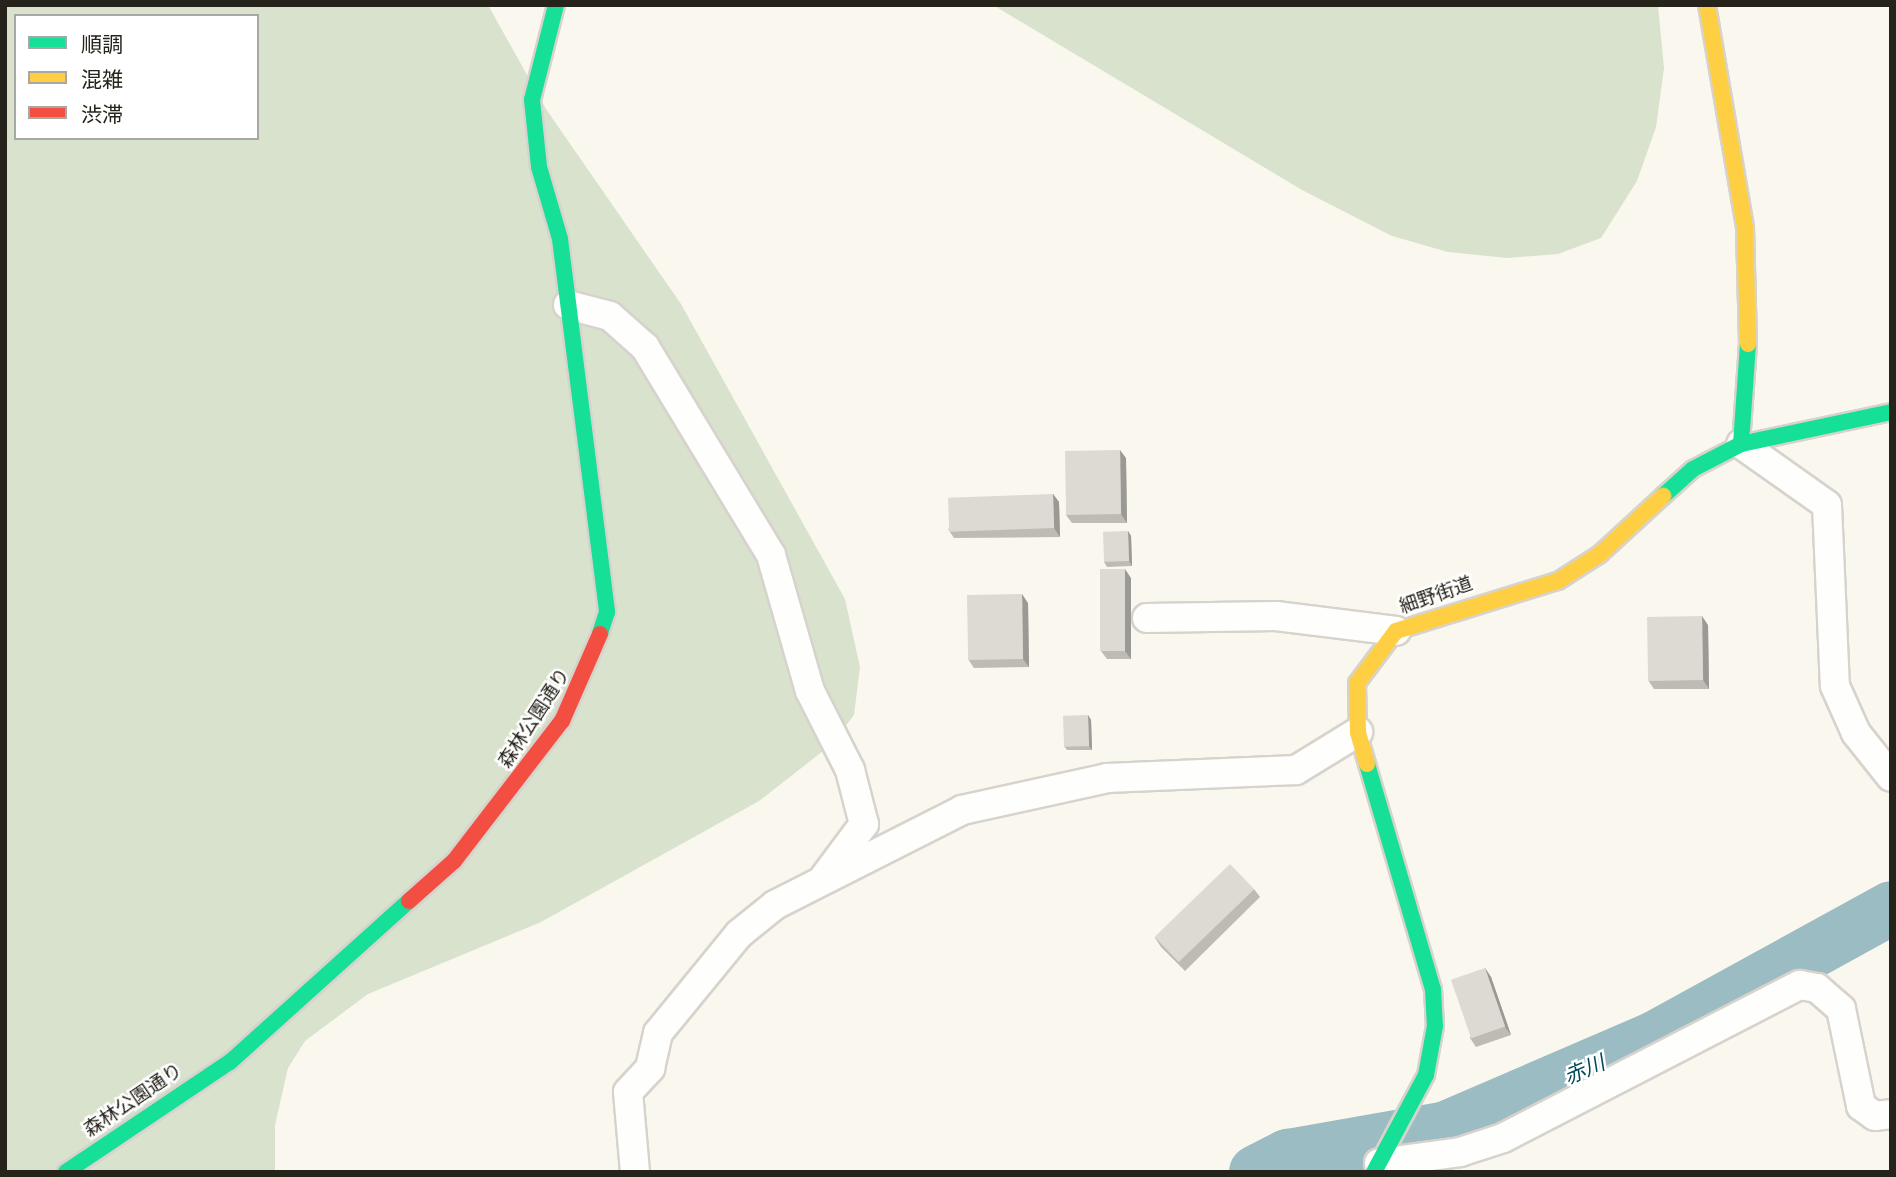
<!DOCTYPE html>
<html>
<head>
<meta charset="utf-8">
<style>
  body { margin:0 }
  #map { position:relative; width:1896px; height:1177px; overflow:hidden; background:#faf7ef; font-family:Mulish,"Noto Sans JP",sans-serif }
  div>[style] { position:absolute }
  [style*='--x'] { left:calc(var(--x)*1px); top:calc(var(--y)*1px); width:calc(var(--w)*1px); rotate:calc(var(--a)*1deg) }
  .green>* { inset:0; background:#d8e2cd }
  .river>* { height:54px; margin:-27px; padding:0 27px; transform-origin:27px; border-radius:27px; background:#9cbcc4 }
  .roads { filter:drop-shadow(2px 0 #d7d3cc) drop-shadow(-2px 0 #d7d3cc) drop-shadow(0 2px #d7d3cc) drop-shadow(0 -2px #d7d3cc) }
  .street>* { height:28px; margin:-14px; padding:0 14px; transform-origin:14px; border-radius:14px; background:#fefefd }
  .fast>* { height:16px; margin:-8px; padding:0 8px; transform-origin:8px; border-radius:8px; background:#16e098 }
  .slow>* { height:16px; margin:-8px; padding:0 8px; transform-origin:8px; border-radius:8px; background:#ffcf43 }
  .jam>* { height:16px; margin:-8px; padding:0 8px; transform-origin:8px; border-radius:8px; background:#f24e42 }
  .wall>* { inset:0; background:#bebbb5 }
  .shaded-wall>* { inset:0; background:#9b9994 }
  .building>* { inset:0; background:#dddad3; transform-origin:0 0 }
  span { translate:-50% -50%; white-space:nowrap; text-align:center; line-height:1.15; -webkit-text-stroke:5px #fff; paint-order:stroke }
  .street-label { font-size:19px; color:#26231b }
  .water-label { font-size:21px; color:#004859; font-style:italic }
  .frame { position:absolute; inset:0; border:7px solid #26231b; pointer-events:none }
  .legend { position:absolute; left:14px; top:14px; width:245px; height:126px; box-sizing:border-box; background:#fff; border:2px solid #a8a7a4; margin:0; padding:9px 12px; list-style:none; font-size:21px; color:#26231b }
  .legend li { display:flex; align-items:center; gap:14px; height:35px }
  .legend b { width:35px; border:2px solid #a8a7a4 }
</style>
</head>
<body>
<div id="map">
  <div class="green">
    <i style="clip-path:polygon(evenodd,5px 5px,488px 5px,546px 109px,681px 304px,845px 599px,860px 667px,854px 715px,832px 744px,759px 801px,541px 922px,368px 994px,305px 1041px,288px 1068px,275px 1125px,275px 1172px,5px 1172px,5px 5px,16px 16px,257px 16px,257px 138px,16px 138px,16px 16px)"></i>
    <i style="clip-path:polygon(993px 5px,1658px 5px,1664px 68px,1656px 127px,1637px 181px,1601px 238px,1558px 254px,1507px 258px,1448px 252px,1392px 236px,1302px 190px)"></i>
  </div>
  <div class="river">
    <i style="--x:1256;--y:1172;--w:36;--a:-27"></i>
    <i style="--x:1288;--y:1156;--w:160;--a:-10"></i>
    <i style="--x:1446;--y:1128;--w:228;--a:-23.3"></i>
    <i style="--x:1655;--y:1038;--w:269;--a:-28.8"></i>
  </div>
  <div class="roads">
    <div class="street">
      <i style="--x:568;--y:305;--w:43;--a:14.7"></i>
      <i style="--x:610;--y:316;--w:47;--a:41.5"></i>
      <i style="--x:645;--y:347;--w:243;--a:58.8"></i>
      <i style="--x:771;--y:555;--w:141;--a:74"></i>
      <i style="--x:810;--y:691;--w:89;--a:63.1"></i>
      <i style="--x:850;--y:770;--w:56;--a:75.5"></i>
      <i style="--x:864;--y:824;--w:69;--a:126.7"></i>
      <i style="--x:1741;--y:444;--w:105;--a:35.3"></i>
      <i style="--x:1827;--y:505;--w:181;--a:87.5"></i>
      <i style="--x:1835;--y:686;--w:51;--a:65.9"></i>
      <i style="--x:1856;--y:733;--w:56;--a:51.5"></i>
      <i style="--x:1147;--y:618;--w:129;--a:-0.9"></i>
      <i style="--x:1276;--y:616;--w:121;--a:7.1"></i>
      <i style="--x:1379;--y:1163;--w:82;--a:-7.7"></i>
      <i style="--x:1460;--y:1152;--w:45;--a:-18"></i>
      <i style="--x:1503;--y:1138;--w:334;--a:-27.3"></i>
      <i style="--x:1800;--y:985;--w:17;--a:10"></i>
      <i style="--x:1817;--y:988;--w:32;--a:41"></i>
      <i style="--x:1841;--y:1009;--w:99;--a:78.3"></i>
      <i style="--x:1861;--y:1106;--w:17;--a:36"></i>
      <i style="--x:1875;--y:1116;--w:16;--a:-7"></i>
      <i style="--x:635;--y:1172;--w:80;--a:-95"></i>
      <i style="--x:628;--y:1092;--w:33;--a:-47"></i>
      <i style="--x:650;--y:1068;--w:36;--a:-77"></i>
      <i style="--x:658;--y:1033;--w:128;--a:-50.7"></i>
      <i style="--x:739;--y:934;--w:46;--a:-38.9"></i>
      <i style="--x:775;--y:905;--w:210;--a:-26.9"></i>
      <i style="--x:962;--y:810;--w:148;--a:-12.4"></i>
      <i style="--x:1107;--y:778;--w:189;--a:-2.4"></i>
      <i style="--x:1296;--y:770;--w:73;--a:-31.5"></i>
    </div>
    <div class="fast">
      <i style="--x:556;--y:5;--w:98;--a:104.2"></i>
      <i style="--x:532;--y:100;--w:67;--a:84"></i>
      <i style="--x:539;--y:167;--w:75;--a:73.7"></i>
      <i style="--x:560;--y:239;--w:376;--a:82.8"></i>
      <i style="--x:607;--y:612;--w:23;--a:108"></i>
      <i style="--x:1741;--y:444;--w:100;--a:-86"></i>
      <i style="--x:1663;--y:496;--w:40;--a:-42"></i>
      <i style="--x:1693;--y:469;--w:54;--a:-27.5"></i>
      <i style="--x:1741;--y:444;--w:153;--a:-12"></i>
      <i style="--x:1367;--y:764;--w:234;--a:73.7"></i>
      <i style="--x:1433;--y:989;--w:37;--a:87"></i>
      <i style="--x:1435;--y:1026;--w:50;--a:100.4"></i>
      <i style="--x:1426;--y:1075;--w:110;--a:118.2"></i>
      <i style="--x:66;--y:1172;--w:197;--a:-33.9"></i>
      <i style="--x:230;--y:1062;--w:241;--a:-42"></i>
    </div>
    <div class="slow">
      <i style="--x:1707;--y:5;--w:226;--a:80.3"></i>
      <i style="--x:1745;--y:228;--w:116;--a:88.5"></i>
      <i style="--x:1367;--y:764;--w:33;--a:-106"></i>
      <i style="--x:1358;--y:732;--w:49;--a:-91.2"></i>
      <i style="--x:1357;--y:683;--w:65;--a:-53.1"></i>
      <i style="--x:1396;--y:631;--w:170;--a:-17.2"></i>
      <i style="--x:1558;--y:581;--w:50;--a:-32.7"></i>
      <i style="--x:1600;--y:554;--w:86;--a:-42.6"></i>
    </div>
    <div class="jam">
      <i style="--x:409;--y:901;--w:60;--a:-41.6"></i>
      <i style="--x:454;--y:861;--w:177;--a:-52.4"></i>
      <i style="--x:562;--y:721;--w:95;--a:-66.4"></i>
    </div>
  </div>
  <div class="wall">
    <i style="clip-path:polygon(1126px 458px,1127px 523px,1072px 523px,1066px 515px)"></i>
    <i style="clip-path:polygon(1053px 494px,1059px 502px,1060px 537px,954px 538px,948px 529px)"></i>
    <i style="clip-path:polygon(1128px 531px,1131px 536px,1132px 566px,1107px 567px,1104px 562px)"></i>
    <i style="clip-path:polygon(1131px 578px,1131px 659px,1107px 659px,1101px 651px)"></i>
    <i style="clip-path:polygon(1028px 603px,1029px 667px,974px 668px,968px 659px)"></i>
    <i style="clip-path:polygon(1708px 625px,1709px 689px,1654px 689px,1648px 680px)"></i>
    <i style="clip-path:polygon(1088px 715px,1091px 720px,1092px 750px,1067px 750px,1064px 746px)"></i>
    <i style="clip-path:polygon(1254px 889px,1260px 897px,1185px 971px,1161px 947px,1155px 938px)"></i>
    <i style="clip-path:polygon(1485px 968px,1491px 977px,1511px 1035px,1476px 1047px,1470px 1038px)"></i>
  </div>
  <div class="shaded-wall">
    <i style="clip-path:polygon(1120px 450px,1126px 458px,1127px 523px,1121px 514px)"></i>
    <i style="clip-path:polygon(1053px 494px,1059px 502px,1060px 537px,1054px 528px)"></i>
    <i style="clip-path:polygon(1128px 531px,1131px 536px,1132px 566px,1129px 561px)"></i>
    <i style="clip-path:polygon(1125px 569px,1131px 578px,1131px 659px,1125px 651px)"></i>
    <i style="clip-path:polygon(1022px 594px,1028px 603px,1029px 667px,1023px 659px)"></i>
    <i style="clip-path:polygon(1702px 616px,1708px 625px,1709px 689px,1703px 680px)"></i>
    <i style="clip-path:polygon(1088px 715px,1091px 720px,1092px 750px,1089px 746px)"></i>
    <i style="clip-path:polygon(1485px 968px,1491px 977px,1511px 1035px,1505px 1027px)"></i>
  </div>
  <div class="building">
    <i style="left:1120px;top:450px;width:64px;height:55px;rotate:89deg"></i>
    <i style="left:1053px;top:494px;width:34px;height:105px;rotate:88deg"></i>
    <i style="left:1128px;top:531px;width:30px;height:25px;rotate:88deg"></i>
    <i style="left:1100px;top:569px;width:25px;height:82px"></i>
    <i style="left:1022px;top:594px;width:65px;height:55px;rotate:89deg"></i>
    <i style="left:1702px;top:616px;width:64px;height:55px;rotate:89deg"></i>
    <i style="left:1088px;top:715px;width:31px;height:25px;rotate:88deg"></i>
    <i style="left:1230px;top:864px;width:35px;height:105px;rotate:46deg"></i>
    <i style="left:1485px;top:968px;width:62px;height:36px;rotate:71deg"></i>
  </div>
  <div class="street-label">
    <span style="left:1436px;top:595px;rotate:-19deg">細野街道</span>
    <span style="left:534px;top:718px;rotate:-57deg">森林公園通り</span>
    <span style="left:133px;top:1100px;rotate:-34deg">森林公園通り</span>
  </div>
  <div class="water-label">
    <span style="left:1584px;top:1069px;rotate:-23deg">赤川</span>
  </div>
  <div class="frame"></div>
  <ul class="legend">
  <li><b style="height:9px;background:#16e098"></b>順調</li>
  <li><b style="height:9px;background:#ffcf43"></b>混雑</li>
  <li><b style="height:9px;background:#f24e42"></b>渋滞</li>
  </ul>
</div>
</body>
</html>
